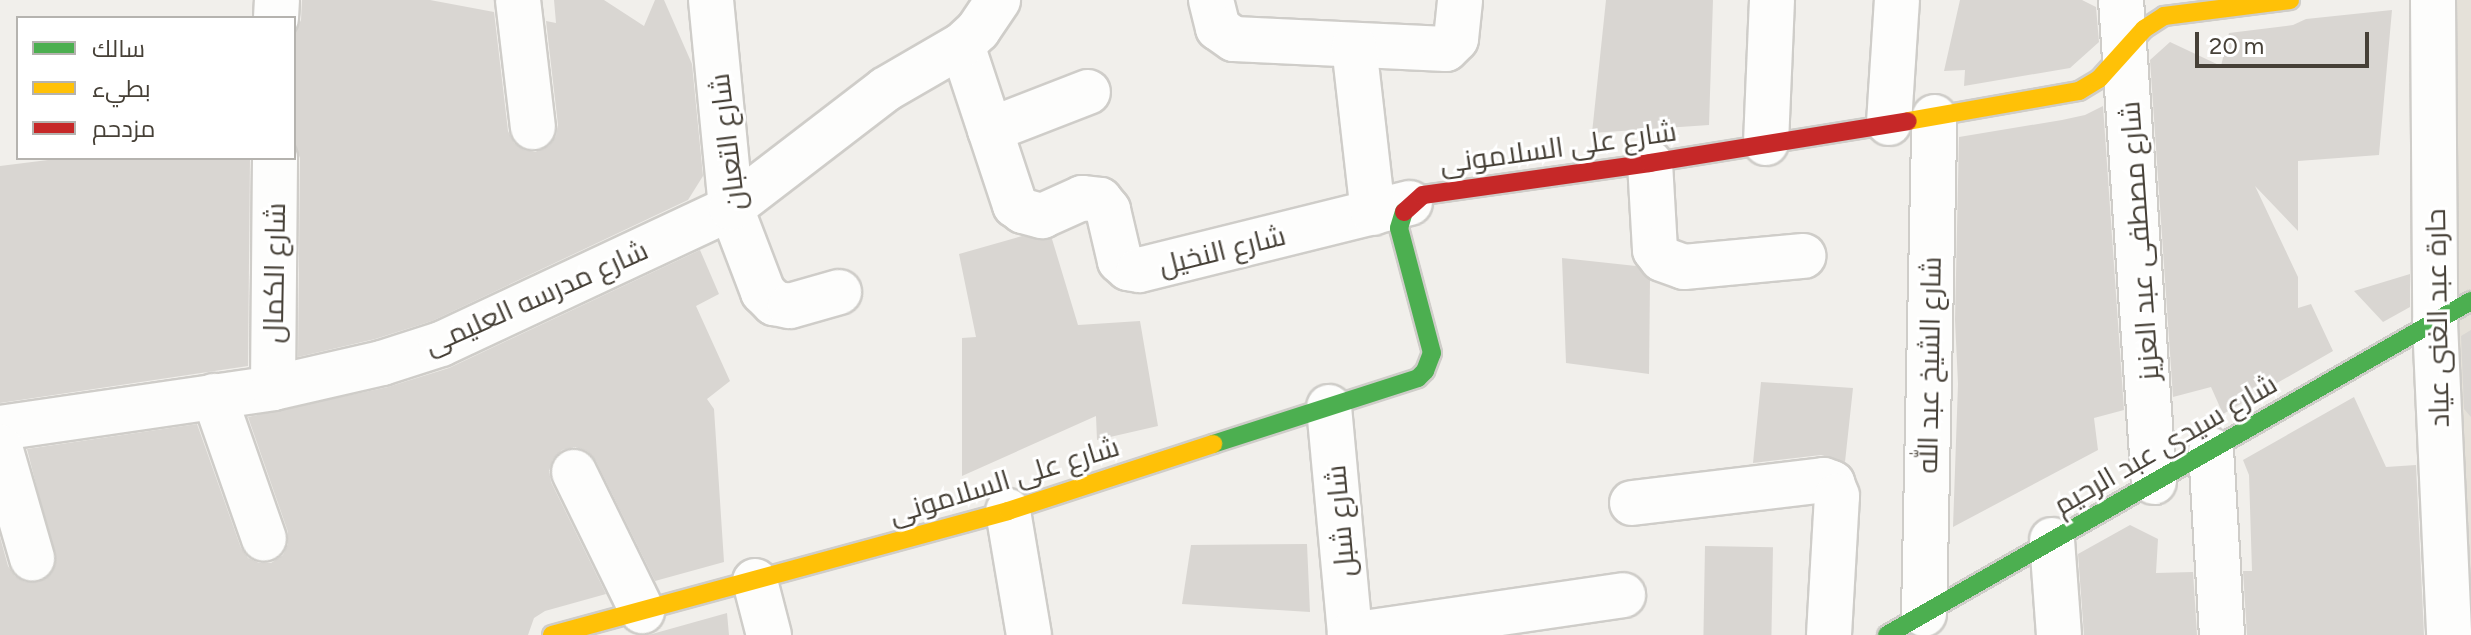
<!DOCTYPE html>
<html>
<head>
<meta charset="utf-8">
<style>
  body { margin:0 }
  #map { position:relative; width:2471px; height:635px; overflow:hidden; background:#f1efeb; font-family:Figtree,Cairo,sans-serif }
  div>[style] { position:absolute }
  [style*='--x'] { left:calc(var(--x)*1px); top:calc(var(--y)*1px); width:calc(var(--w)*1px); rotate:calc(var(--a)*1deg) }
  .residential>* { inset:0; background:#e5e1d9 }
  .building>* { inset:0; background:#d9d6d2; transform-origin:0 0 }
  .roads { filter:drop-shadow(2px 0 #cfcdc9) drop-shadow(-2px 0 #cfcdc9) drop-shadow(0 2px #cfcdc9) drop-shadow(0 -2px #cfcdc9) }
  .street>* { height:44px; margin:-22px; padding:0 22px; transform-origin:22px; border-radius:22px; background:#fdfdfc }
  .fast>* { height:18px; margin:-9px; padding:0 9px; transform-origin:9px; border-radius:9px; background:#4caf50 }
  .slow>* { height:18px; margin:-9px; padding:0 9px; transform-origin:9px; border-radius:9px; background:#ffc107 }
  .jam>* { height:18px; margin:-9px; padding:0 9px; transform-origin:9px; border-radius:9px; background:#c62828 }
  span { translate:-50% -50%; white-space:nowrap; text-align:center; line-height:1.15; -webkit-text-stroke:6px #fff; paint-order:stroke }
  .street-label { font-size:28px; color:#464037 }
  .legend { position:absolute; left:16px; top:16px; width:280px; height:144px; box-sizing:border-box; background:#fff; border:2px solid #b5b3af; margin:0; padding:10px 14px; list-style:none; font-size:24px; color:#464037 }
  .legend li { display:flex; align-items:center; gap:16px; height:40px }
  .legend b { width:40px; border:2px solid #b5b3af }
  .scale { position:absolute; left:2195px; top:32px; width:174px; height:36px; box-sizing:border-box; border:4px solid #464037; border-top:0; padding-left:10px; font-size:24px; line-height:28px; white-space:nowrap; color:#464037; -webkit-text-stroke:6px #fff; paint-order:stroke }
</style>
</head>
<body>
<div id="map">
  <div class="residential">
    <i style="clip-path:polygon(2438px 0,2471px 0,2471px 600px)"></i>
  </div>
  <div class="building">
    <i style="clip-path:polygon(302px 0,430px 0,494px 12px,508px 131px,514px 143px,524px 150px,535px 152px,549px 146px,556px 136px,558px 125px,546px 21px,556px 23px,554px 0,604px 0,644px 26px,655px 0,664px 0,692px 64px,703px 176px,688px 200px,432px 321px,375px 339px,298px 357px,300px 158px,294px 143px,294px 34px,301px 20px)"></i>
    <i style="clip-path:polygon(1606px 0,1713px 0,1709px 125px,1592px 133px)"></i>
    <i style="clip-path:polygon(1960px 0,2082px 0,2096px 7px,2099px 42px,2070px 68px,1964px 86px,1965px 70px,1944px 71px)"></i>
    <i style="clip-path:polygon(2392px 10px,2379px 155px,2298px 161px,2298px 231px,2255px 186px,2298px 277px,2298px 308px,2311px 304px,2333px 351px,2223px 414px,2211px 387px,2173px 397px,2150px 60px,2170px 42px,2221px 66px,2229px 33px,2293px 25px,2306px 19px)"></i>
    <i style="clip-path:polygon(2103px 106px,2124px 410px,2094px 418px,2098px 450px,1953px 527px,1958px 384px,1955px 320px,1959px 137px,2062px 120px,2085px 115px)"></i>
    <i style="clip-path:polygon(64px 158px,250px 158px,248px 366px,0 403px,0 166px)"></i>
    <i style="clip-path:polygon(1022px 236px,1052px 239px,1078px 325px,1140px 321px,1158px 426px,1097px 440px,1096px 416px,962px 476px,962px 338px,976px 337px,959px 254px)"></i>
    <i style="clip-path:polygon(700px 250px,719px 294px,696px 306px,730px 381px,707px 399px,714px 409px,724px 562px,655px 581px,596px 461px,587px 451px,575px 447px,562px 450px,553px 459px,549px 471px,551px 482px,606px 594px,545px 611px,534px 618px,528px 635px,0 635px,0 537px,8px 566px,15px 576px,25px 582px,38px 582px,49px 576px,56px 563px,27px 449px,197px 424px,241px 548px,248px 558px,259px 563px,271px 563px,283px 555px,288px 544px,288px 532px,248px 417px,388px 387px,449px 368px)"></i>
    <i style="clip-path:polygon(1562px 258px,1636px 266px,1650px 280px,1649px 374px,1566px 363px)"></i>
    <i style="clip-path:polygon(2410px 274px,2410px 307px,2383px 322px,2354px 291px)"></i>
    <i style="clip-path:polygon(2471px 330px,2471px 417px,2464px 409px,2461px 336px)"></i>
    <i style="clip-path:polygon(1761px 382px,1853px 388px,1845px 462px,1821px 455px,1753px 463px)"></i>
    <i style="clip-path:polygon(2354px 397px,2386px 467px,2416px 465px,2424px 635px,2247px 635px,2243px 571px,2252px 571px,2249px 475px,2243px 460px)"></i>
    <i style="clip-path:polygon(2130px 525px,2158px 539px,2156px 573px,2193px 572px,2197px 635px,2084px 635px,2078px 554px)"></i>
    <i style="clip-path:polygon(1307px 544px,1310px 612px,1182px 604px,1191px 545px)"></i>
    <i style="left:1705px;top:546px;width:68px;height:89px;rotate:1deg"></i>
    <i style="clip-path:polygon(727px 613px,729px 635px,647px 635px,652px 634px)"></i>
  </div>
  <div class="roads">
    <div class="street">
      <i style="--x:518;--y:0;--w:128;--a:83.3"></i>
      <i style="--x:711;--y:0;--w:209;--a:84.5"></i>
      <i style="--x:731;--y:208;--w:90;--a:69.1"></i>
      <i style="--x:763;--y:292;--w:16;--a:45"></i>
      <i style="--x:774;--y:303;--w:16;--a:11"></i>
      <i style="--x:790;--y:306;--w:51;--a:-15.9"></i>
      <i style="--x:1211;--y:0;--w:29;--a:76"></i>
      <i style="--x:1218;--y:28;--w:19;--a:35"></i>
      <i style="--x:1234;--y:39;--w:212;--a:2.7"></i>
      <i style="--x:1446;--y:49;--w:14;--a:-45"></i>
      <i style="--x:1456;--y:39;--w:39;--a:-84"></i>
      <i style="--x:2121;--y:0;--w:483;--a:86.1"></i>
      <i style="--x:2433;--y:0;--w:323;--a:89.6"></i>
      <i style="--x:2435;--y:323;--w:312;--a:87.4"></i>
      <i style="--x:276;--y:18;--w:18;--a:-87"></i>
      <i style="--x:962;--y:45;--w:169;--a:71.7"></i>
      <i style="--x:1015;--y:205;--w:10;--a:37"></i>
      <i style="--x:1023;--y:211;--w:20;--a:15"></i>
      <i style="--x:1042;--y:216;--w:44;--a:-24.2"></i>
      <i style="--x:1082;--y:198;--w:18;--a:6"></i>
      <i style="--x:1100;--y:200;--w:13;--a:51"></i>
      <i style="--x:1108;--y:210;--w:52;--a:76.8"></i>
      <i style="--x:1120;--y:261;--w:11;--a:41"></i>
      <i style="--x:1128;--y:268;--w:11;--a:10"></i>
      <i style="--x:1139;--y:270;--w:279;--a:-13.9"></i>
      <i style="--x:1354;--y:46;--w:168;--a:83.5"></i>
      <i style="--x:1889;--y:123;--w:123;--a:-86.3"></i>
      <i style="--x:990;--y:130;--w:105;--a:-21.2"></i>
      <i style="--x:1766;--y:143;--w:143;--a:-87.6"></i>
      <i style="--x:1650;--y:163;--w:87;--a:86.7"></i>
      <i style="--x:1655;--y:250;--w:11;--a:52"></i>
      <i style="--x:1662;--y:259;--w:23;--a:20"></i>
      <i style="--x:1684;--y:267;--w:120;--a:-5.3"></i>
      <i style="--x:273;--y:388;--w:230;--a:-89.5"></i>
      <i style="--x:214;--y:396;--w:151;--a:70.7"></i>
      <i style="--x:1329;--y:407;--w:229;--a:84.7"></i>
      <i style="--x:1350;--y:635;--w:276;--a:-8.3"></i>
      <i style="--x:0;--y:428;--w:276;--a:-8.3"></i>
      <i style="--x:273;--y:388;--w:112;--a:-12.9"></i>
      <i style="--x:382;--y:363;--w:62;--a:-17.9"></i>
      <i style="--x:441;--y:344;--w:320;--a:-25.1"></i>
      <i style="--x:731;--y:208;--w:195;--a:-37.5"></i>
      <i style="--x:886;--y:89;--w:88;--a:-30.1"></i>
      <i style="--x:962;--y:45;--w:22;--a:-43"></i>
      <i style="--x:978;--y:30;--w:36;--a:-56"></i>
      <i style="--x:0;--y:447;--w:116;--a:73.9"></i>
      <i style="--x:2211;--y:450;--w:185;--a:86.6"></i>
      <i style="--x:574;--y:472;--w:155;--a:63.9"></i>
      <i style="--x:1632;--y:503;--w:193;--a:-6.8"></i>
      <i style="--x:1824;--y:480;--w:9;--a:21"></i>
      <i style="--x:1832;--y:483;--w:14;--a:69"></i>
      <i style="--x:1837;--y:496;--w:139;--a:93.3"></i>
      <i style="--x:1008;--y:511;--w:126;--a:80.4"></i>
      <i style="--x:2052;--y:540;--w:95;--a:85.8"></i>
      <i style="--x:755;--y:581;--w:56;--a:75.5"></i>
      <i style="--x:1924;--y:614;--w:497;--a:-88.8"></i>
    </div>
    <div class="fast">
      <i style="--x:1213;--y:444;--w:215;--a:-17.8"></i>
      <i style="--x:1418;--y:378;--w:10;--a:-45"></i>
      <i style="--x:1425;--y:371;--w:19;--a:-69"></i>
      <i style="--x:1432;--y:353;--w:129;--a:-104.8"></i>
      <i style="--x:1399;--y:228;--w:17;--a:-73"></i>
      <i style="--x:1887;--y:635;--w:673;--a:-29.77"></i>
    </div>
    <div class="slow">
      <i style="--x:1908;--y:121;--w:174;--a:-10"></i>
      <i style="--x:2079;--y:91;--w:23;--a:-31"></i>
      <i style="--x:2099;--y:79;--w:67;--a:-48"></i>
      <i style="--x:2144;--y:29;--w:24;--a:-33"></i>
      <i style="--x:2164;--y:16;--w:127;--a:-7.2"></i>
      <i style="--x:552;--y:635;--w:473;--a:-15.2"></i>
      <i style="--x:1008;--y:511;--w:216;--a:-18.1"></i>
    </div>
    <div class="jam">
      <i style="--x:1404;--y:212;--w:25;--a:-42"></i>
      <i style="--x:1423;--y:195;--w:229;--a:-8"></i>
      <i style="--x:1650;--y:163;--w:261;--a:-9.2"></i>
    </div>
  </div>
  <div class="street-label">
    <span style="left:727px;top:142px;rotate:-97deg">شارع التعبان</span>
    <span style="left:1558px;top:147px;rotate:-8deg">شارع على السلامونى</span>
    <span style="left:2139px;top:241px;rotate:-94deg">شارع مصطفى عبد العزيز</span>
    <span style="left:1222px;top:250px;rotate:-14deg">شارع النخيل</span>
    <span style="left:274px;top:273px;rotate:-89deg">شارع الكمال</span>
    <span style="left:536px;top:297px;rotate:-24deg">شارع مدرسه العليمى</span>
    <span style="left:2437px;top:318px;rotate:-91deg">حارة عبد الغنى عياد</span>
    <span style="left:1929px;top:365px;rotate:-89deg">شارع الشيخ عبد الله</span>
    <span style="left:2165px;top:444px;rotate:-30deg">شارع سيدى عبد الرحيم</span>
    <span style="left:1004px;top:480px;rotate:-17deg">شارع على السلامونى</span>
    <span style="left:1340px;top:521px;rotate:-95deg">شارع شبل</span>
  </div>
  <ul class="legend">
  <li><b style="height:10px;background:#4caf50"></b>سالك</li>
  <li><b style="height:10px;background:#ffc107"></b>بطيء</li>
  <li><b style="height:10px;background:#c62828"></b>مزدحم</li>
  </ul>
  <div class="scale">20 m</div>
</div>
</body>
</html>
